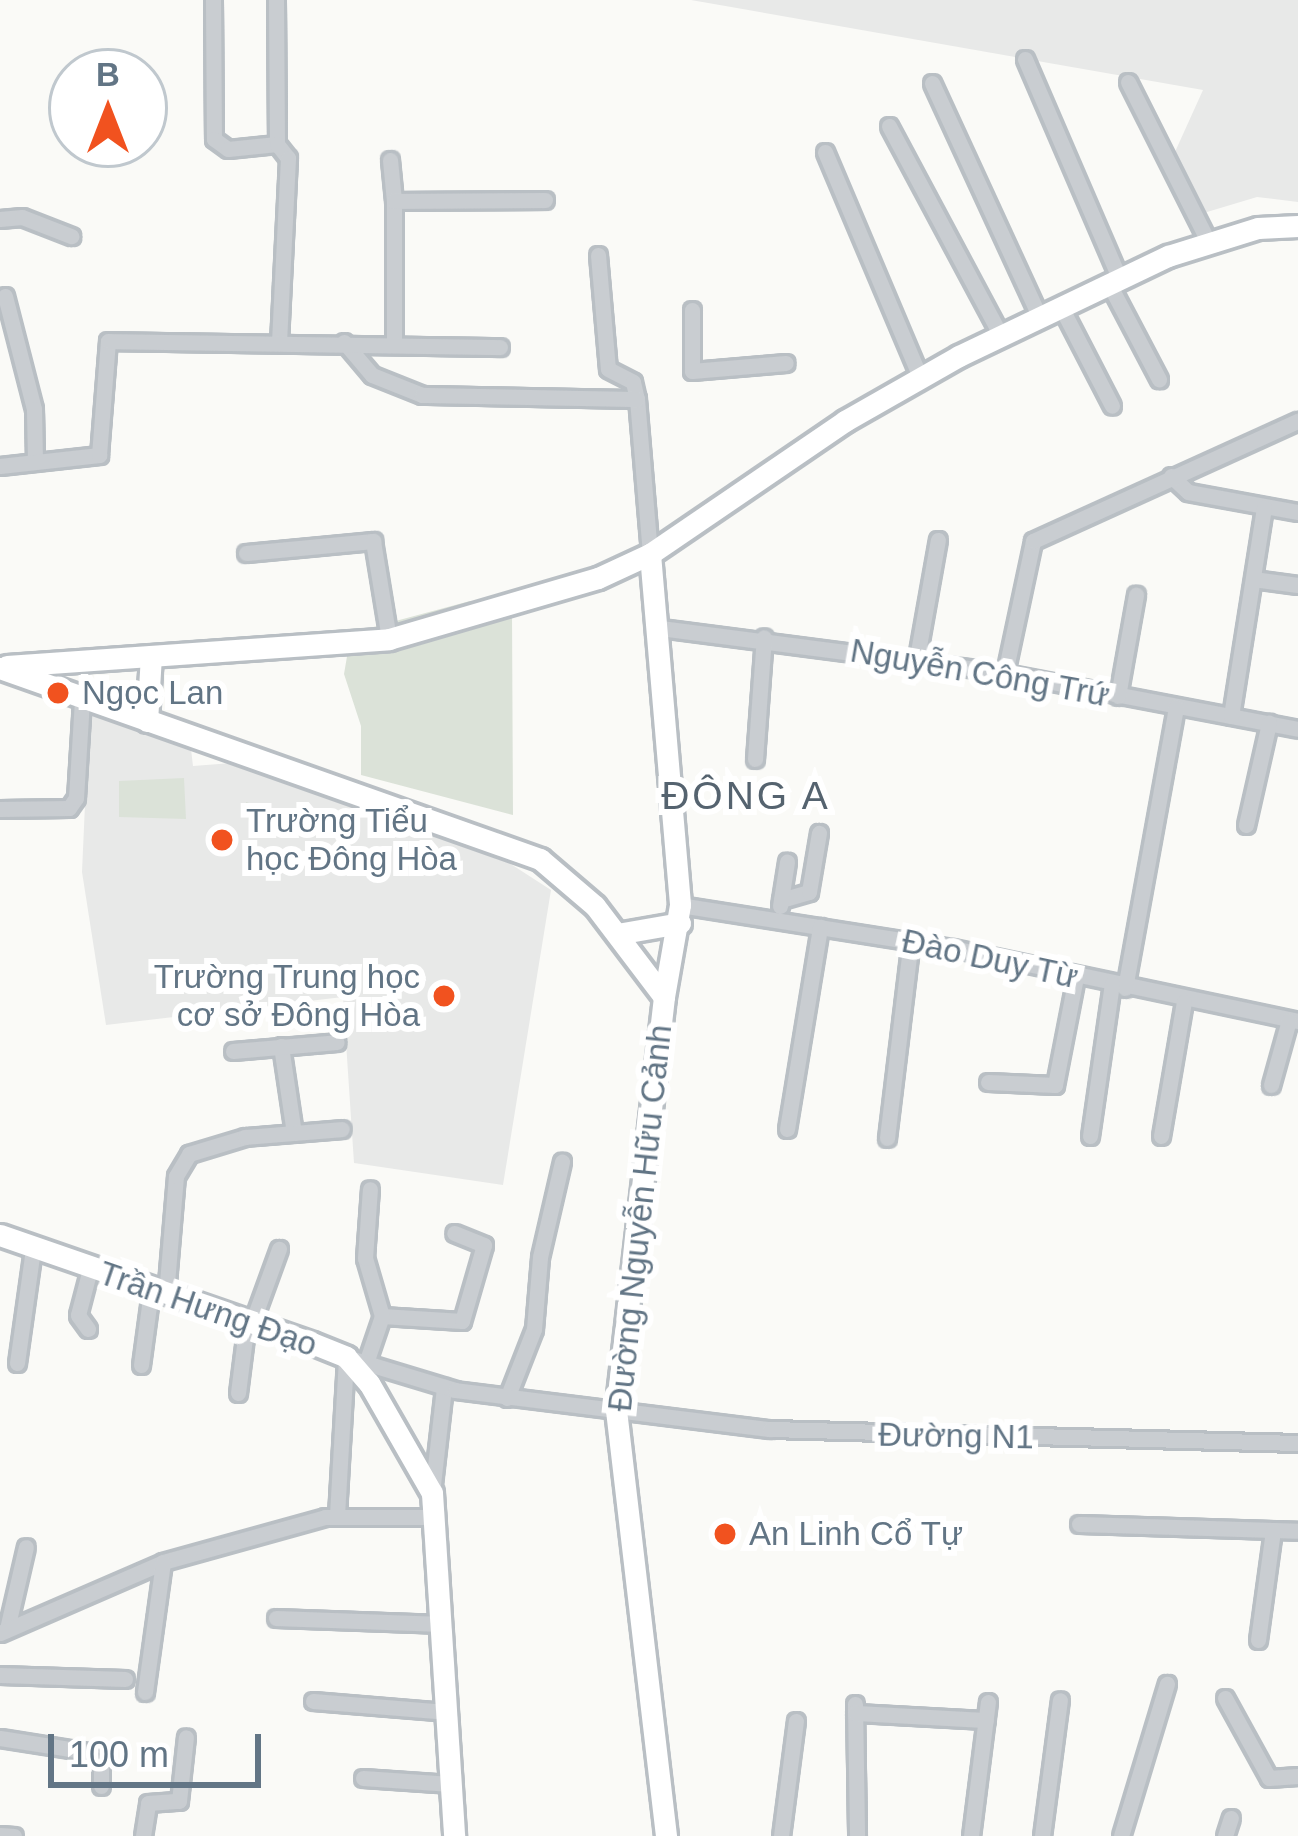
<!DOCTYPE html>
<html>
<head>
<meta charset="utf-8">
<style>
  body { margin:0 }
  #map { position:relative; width:1298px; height:1836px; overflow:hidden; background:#fafaf7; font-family:Arial,sans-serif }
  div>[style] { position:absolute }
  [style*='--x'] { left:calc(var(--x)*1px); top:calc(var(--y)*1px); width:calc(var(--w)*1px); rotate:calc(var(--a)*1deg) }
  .built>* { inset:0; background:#e8e9e8 }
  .green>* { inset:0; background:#dbe2d8 }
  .roads { filter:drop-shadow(3px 0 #b9bfc4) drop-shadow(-3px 0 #b9bfc4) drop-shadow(0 3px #b9bfc4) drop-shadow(0 -3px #b9bfc4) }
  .street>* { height:15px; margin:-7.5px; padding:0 7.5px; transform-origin:7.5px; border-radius:7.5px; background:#c9cdd1 }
  .secondary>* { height:21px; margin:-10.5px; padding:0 10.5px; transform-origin:10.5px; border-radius:10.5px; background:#fff }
  .dots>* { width:33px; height:33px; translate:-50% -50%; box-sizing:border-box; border:6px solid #fff; border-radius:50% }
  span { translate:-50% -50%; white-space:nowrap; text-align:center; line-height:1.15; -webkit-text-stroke:12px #fff; paint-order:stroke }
  .street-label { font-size:33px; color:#627585 }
  .poi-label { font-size:33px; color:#627585 }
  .left { translate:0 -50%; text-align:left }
  .right { translate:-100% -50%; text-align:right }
  .quarter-label { font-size:39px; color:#55636f; letter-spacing:3px }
  .north { position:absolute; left:48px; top:48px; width:120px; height:120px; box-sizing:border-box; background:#fff; border:3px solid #c0c8ce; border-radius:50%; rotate:0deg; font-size:33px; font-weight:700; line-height:48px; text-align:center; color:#627585 }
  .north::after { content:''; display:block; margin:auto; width:42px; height:54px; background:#f1521f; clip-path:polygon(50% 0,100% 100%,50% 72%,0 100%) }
  .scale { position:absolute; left:48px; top:1734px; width:213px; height:54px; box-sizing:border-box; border:6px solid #627585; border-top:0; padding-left:15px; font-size:36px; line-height:42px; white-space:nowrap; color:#627585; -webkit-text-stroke:9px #fff; paint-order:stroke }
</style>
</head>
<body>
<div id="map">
  <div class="built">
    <i style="clip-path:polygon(691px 0,1298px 0,1298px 202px,1257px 197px,1197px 215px,1165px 174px,1203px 90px)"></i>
    <i style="clip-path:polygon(89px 714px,191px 749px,193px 766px,232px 763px,407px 819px,500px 857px,551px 890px,503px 1185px,354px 1163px,343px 997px,106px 1025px,82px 872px)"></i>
  </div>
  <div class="green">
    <i style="clip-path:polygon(470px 601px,512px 612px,513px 815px,361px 775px,361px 726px,344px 674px,351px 633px)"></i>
    <i style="clip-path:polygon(184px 778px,186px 819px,119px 817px,119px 781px)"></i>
    <i style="clip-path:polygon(246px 802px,300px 820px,300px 824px,249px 822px)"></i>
  </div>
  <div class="roads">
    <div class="street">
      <i style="--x:213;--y:0;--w:139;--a:89.6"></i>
      <i style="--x:214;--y:139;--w:17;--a:36"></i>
      <i style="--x:228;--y:149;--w:49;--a:-5.8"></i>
      <i style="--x:277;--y:144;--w:144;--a:-90.4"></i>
      <i style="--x:1025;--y:59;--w:237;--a:66.7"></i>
      <i style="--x:1128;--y:82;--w:178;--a:63.3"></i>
      <i style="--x:932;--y:83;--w:256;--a:65.3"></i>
      <i style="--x:889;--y:126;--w:238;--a:61.9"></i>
      <i style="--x:277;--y:144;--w:18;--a:52"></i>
      <i style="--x:288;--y:158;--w:181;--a:92.8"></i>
      <i style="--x:825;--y:152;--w:244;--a:67.1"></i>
      <i style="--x:390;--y:160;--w:41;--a:84.4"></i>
      <i style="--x:0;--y:219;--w:22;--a:-5"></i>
      <i style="--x:22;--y:217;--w:53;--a:21.2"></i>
      <i style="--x:598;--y:255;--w:114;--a:85"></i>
      <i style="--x:608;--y:369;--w:28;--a:27"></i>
      <i style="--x:633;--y:382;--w:17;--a:77"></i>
      <i style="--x:637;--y:399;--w:156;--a:85.2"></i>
      <i style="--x:1108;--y:282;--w:110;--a:62.3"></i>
      <i style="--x:5;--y:296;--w:117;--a:75.6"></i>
      <i style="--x:34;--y:409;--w:53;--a:88.9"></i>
      <i style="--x:1061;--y:307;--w:111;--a:62.7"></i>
      <i style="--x:692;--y:310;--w:61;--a:90"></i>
      <i style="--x:692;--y:371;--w:94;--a:-4.9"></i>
      <i style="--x:344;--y:342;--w:43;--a:49.7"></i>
      <i style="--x:372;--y:375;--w:54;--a:21.8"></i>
      <i style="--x:422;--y:395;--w:215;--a:1.1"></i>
      <i style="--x:394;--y:342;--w:141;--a:-90"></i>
      <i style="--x:394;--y:201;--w:151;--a:-0.4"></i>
      <i style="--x:0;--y:466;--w:100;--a:-6.3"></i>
      <i style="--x:99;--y:455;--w:114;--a:-85.5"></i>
      <i style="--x:108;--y:341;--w:392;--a:0.9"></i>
      <i style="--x:1171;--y:476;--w:23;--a:43"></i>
      <i style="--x:1188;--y:492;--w:112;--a:10.3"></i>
      <i style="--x:246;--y:553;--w:128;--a:-5.4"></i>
      <i style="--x:373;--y:541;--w:99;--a:80.7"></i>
      <i style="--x:1253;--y:579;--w:45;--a:7.6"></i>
      <i style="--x:660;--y:628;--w:348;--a:7.4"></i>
      <i style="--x:1005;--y:673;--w:298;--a:10.8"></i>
      <i style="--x:916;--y:663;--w:125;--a:-79.9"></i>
      <i style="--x:1005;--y:673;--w:135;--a:-78"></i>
      <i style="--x:1033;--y:541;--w:291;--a:-24.4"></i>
      <i style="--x:1118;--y:696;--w:103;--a:-79.9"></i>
      <i style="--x:1231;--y:716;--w:211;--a:-81"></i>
      <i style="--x:755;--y:759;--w:122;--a:-85.8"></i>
      <i style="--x:0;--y:809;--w:69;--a:-0.8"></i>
      <i style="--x:69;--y:808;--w:12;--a:-55"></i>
      <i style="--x:76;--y:798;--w:99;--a:-86.5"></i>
      <i style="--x:1246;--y:825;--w:105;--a:-77.3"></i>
      <i style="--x:781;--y:900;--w:29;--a:-16"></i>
      <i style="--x:809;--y:892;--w:60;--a:-80.4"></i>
      <i style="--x:680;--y:905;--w:275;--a:9"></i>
      <i style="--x:952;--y:948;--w:354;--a:11.9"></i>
      <i style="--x:780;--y:906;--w:45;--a:-81"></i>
      <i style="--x:1125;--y:988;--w:286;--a:-79.7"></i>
      <i style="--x:281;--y:1046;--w:88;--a:81.5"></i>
      <i style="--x:233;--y:1051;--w:104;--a:-4.9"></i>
      <i style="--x:988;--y:1082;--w:67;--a:2.6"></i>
      <i style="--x:1055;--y:1085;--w:110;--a:-79"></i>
      <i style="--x:1271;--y:1085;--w:67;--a:-74.5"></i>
      <i style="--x:787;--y:1129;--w:205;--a:-80.7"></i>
      <i style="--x:1090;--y:1136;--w:154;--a:-81.8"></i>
      <i style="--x:1161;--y:1136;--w:136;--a:-80.3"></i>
      <i style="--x:887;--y:1138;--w:198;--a:-83.1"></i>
      <i style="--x:166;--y:1295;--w:119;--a:-85.2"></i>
      <i style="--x:176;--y:1176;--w:26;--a:-59"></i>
      <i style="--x:189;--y:1154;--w:59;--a:-16.9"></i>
      <i style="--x:245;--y:1137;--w:97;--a:-4.7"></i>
      <i style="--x:382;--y:1316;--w:80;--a:3.6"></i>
      <i style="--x:462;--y:1321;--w:79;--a:-73.9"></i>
      <i style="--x:484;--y:1245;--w:32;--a:-158"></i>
      <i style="--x:252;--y:1323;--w:79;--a:-70"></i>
      <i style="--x:88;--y:1329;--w:17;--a:-126"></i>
      <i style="--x:78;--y:1315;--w:48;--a:-75.4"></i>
      <i style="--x:17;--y:1363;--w:115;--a:-82"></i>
      <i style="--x:366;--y:1363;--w:50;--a:-71.2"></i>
      <i style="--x:382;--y:1316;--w:60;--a:-106.3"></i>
      <i style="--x:365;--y:1258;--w:69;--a:-85.9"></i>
      <i style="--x:141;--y:1365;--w:75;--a:-82.3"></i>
      <i style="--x:238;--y:1393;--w:72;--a:-82.8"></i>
      <i style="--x:507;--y:1398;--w:74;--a:-68.6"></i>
      <i style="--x:534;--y:1329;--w:72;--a:-85.2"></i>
      <i style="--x:540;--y:1257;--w:98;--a:-77"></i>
      <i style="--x:432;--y:1493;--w:107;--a:-83.5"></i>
      <i style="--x:337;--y:1515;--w:158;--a:-86.7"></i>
      <i style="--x:346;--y:1357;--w:114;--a:16.8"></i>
      <i style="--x:455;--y:1390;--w:317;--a:7.1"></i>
      <i style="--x:770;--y:1429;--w:528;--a:1.52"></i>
      <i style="--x:1079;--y:1524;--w:219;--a:1.8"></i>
      <i style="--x:276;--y:1618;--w:166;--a:2.1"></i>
      <i style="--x:7;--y:1629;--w:84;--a:-77"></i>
      <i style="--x:0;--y:1633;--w:178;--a:-23.5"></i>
      <i style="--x:163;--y:1562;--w:168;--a:-15.5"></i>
      <i style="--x:325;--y:1517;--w:111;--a:0"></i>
      <i style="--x:1258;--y:1640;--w:111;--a:-82.2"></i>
      <i style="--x:0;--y:1675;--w:125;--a:1.8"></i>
      <i style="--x:145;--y:1692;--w:131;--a:-82.1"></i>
      <i style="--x:1225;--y:1698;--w:91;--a:61.2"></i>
      <i style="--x:1269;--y:1778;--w:29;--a:-4"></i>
      <i style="--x:313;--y:1701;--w:133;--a:4.7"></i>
      <i style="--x:855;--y:1704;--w:132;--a:89.1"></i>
      <i style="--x:855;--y:1713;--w:131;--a:3.1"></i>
      <i style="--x:0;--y:1738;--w:89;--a:9"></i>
      <i style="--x:88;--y:1752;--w:16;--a:38"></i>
      <i style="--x:101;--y:1762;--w:24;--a:90"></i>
      <i style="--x:363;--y:1778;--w:88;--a:3.9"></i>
      <i style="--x:0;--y:1835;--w:14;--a:4"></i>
      <i style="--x:143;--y:1836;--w:33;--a:-81"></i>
      <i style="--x:148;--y:1803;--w:31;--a:-4"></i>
      <i style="--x:179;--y:1801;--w:64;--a:-83.8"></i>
      <i style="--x:781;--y:1836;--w:116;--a:-82.6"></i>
      <i style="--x:971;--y:1836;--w:135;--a:-82.8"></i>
      <i style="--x:1042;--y:1836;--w:137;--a:-82.5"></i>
      <i style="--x:1121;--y:1836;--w:159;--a:-73.2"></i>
      <i style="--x:1225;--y:1836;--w:19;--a:-72"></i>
    </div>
    <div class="secondary">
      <i style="--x:650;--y:554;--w:352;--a:85.1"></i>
      <i style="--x:680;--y:905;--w:93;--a:99.9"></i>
      <i style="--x:7;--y:666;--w:383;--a:-4"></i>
      <i style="--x:389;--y:639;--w:218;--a:-16.3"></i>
      <i style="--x:598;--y:578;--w:57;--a:-24.8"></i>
      <i style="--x:650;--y:554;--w:236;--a:-34.3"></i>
      <i style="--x:845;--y:421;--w:131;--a:-29.7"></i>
      <i style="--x:959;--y:356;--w:232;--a:-25.6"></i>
      <i style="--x:1168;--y:256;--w:94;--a:-17.3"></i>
      <i style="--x:1258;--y:228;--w:40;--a:-2.9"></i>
      <i style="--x:0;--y:668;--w:573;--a:19.48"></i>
      <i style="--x:540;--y:859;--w:72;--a:40.5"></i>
      <i style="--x:595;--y:906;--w:114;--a:52.8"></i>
      <i style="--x:664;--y:997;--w:416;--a:96.6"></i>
      <i style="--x:616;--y:1410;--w:429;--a:83.3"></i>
      <i style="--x:147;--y:721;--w:65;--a:-86.5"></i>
      <i style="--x:617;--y:934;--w:64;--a:-9.9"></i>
      <i style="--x:0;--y:1235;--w:330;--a:19.1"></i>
      <i style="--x:312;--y:1343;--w:37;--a:22"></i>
      <i style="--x:346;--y:1357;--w:35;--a:49"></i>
      <i style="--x:369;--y:1383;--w:127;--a:60.2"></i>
      <i style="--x:432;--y:1493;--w:344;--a:86.3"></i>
    </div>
  </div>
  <div class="dots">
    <i style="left:58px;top:693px;background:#f1521f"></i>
    <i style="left:222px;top:840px;background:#f1521f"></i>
    <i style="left:444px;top:996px;background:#f1521f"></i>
    <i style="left:725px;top:1534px;background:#f1521f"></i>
  </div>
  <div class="street-label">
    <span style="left:980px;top:673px;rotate:10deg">Nguyễn Công Trứ</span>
    <span style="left:990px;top:959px;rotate:12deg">Đào Duy Từ</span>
    <span style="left:640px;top:1218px;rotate:-84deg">Đường Nguyễn Hữu Cảnh</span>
    <span style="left:208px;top:1309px;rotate:19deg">Trần Hưng Đạo</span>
    <span style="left:956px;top:1436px;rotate:1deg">Đường N1</span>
  </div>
  <div class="poi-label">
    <span class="left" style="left:82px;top:693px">Ngọc Lan</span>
    <span class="left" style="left:246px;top:840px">Trường Tiểu<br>học Đông Hòa</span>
    <span class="right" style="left:420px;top:996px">Trường Trung học<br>cơ sở Đông Hòa</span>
    <span class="left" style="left:749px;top:1534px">An Linh Cổ Tự</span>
  </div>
  <div class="quarter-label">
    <span style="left:746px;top:796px">ĐÔNG A</span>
  </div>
  <div class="north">B</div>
  <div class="scale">100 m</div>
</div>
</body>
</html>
